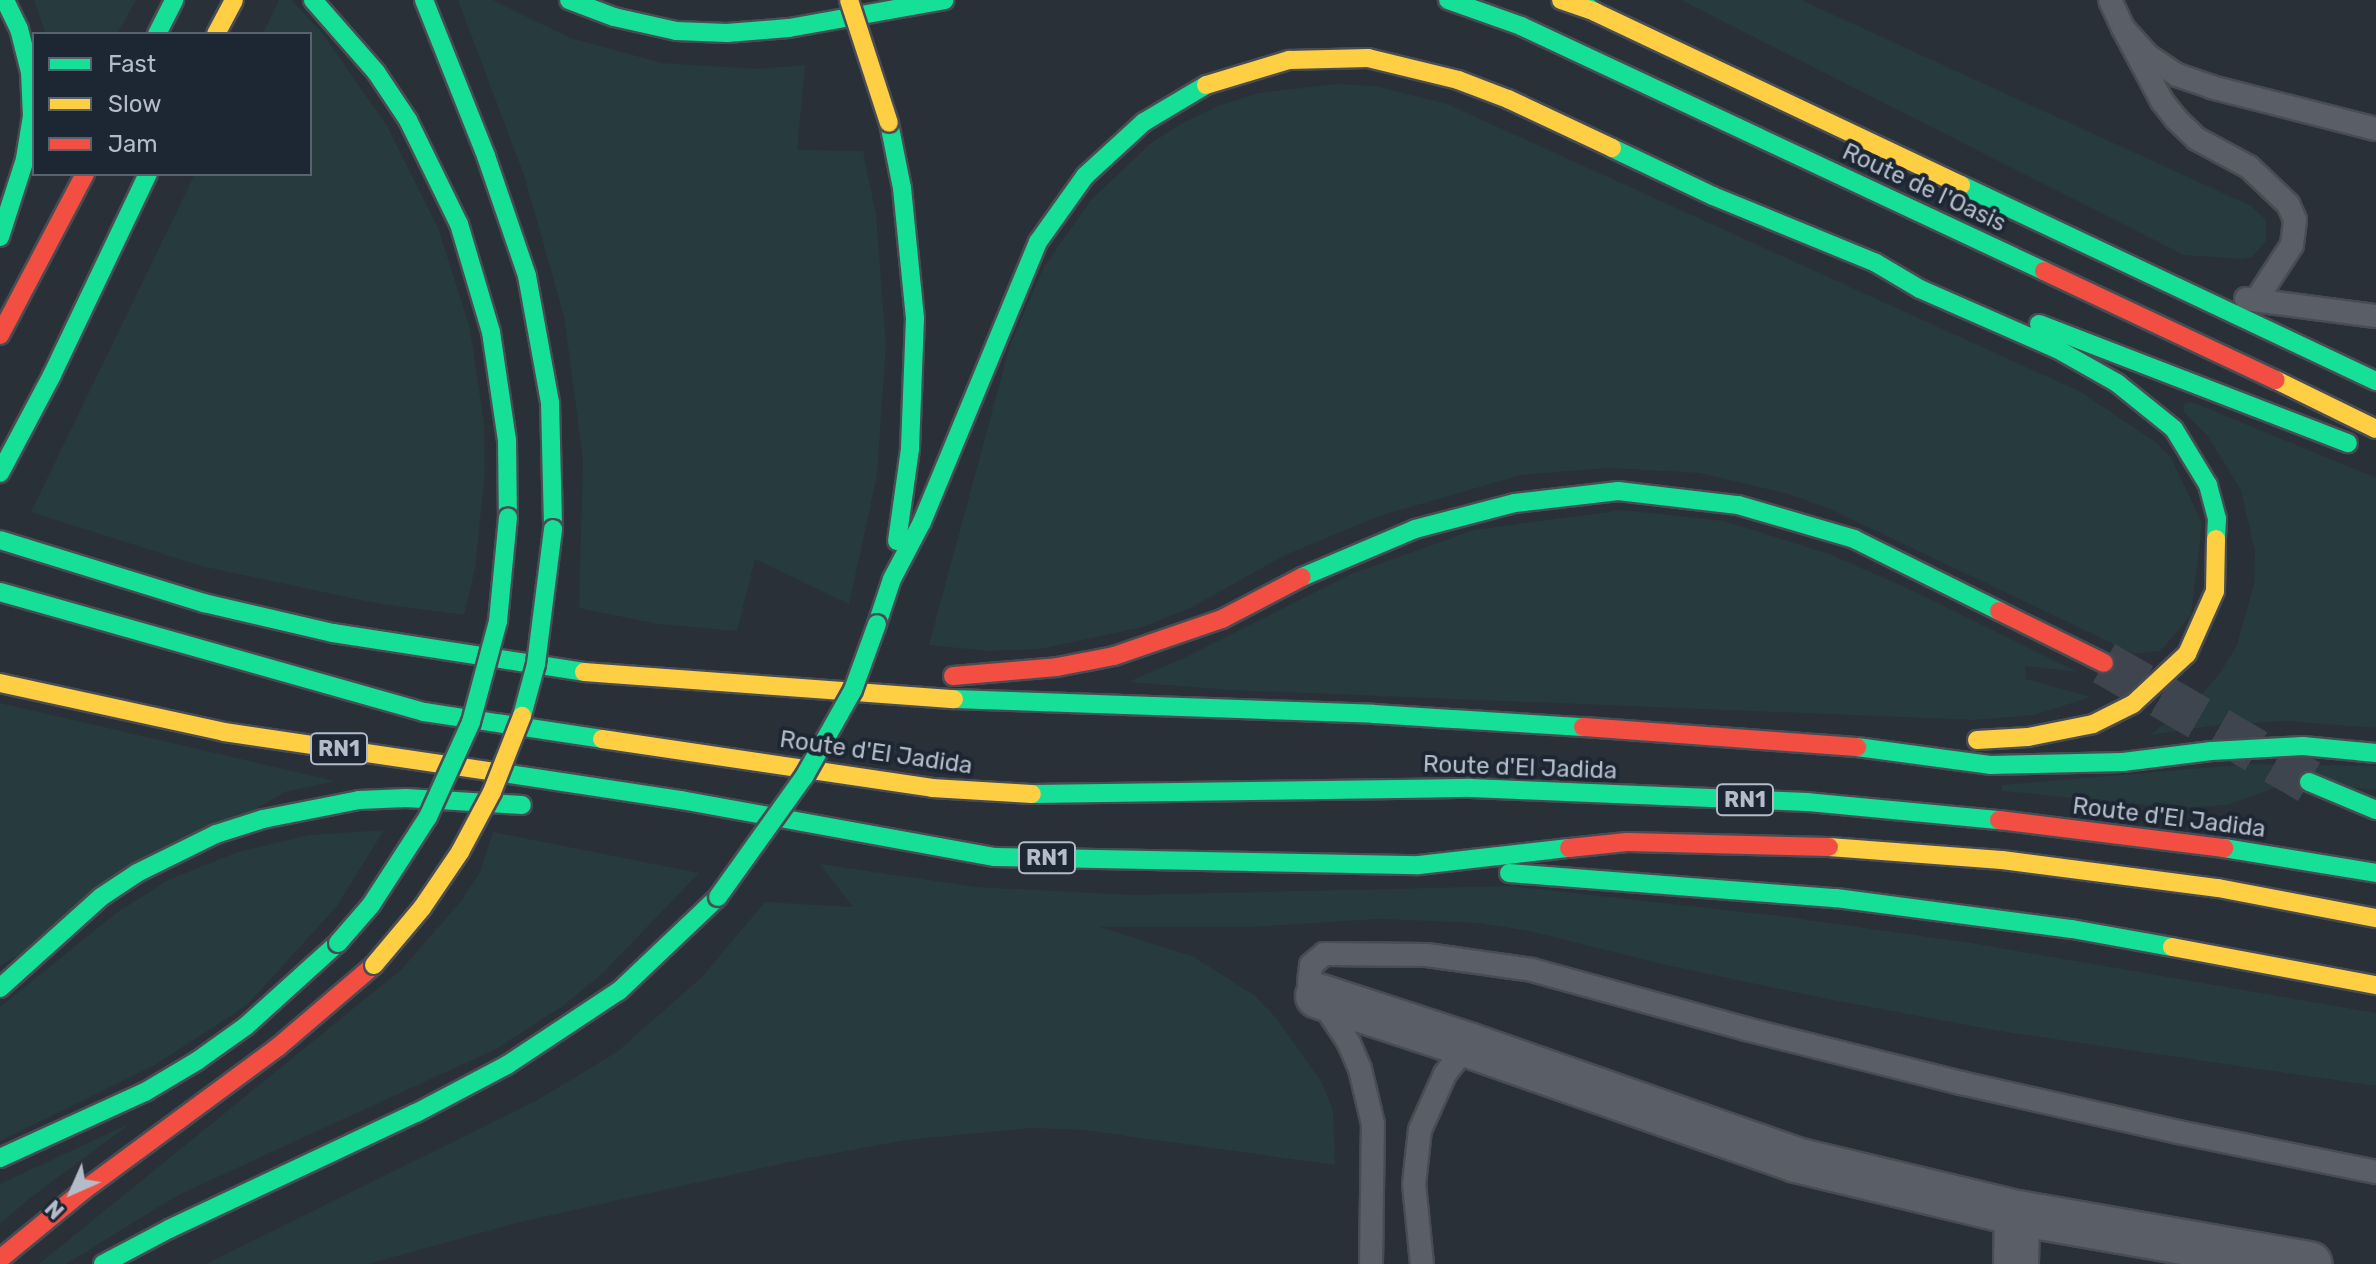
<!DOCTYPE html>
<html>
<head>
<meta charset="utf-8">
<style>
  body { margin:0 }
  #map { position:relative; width:2376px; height:1264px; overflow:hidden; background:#2a3038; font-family:Rubik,sans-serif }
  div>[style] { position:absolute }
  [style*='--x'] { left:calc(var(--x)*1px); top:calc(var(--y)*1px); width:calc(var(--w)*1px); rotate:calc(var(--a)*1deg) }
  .green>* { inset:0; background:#273a3e }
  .highway-tunnel>* { height:44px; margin-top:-22px; transform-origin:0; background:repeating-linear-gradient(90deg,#3f454e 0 44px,transparent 0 66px) }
  .roads { filter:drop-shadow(2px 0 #484c53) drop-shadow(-2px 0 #484c53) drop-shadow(0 2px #484c53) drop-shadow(0 -2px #484c53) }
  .lane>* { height:22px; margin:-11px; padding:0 11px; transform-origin:11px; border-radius:11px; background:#5a5e66 }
  .street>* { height:44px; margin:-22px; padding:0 22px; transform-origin:22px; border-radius:22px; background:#5a5e66 }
  .fast>* { height:18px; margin:-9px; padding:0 9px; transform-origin:9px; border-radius:9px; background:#16e098 }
  .slow>* { height:18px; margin:-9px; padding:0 9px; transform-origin:9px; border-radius:9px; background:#ffcf43 }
  .jam>* { height:18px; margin:-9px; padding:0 9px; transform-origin:9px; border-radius:9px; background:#f24e42 }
  .bridges { filter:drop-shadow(2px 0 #484c55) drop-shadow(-2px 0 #484c55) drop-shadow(0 2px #484c55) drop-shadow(0 -2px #484c55) }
  .fast-bridge>* { height:18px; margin:-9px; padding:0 9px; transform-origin:9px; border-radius:9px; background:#16e098 }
  .slow-bridge>* { height:18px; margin:-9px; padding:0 9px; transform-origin:9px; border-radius:9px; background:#ffcf43 }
  span { translate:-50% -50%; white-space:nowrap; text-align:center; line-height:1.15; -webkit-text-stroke:8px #1d2633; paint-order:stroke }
  .shield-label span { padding:2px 6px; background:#1d2633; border:2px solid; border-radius:6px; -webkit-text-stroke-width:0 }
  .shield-label { font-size:22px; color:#b4bcc9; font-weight:700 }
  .street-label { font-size:24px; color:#b4bcc9 }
  .legend { position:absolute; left:32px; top:32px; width:280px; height:144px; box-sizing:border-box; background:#1d2633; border:2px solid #59626f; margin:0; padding:10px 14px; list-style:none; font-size:24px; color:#b4bcc9 }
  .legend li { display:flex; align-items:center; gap:16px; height:40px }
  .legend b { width:40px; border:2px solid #59626f }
  .north { position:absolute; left:32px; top:1152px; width:80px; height:80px; -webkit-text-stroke:6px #1d2633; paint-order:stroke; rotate:225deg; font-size:22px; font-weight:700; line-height:32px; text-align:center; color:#b4bcc9 }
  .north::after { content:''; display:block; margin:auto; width:28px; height:36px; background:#b4bcc9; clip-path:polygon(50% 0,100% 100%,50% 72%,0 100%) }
</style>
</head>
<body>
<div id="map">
  <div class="green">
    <i style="clip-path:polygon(34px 0,136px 0,117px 34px,46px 34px)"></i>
    <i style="clip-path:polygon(279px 0,292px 0,322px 33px,387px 126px,438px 228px,470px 328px,484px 424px,485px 472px,475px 568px,464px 615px,375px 603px,201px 566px,31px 512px,195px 174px,310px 174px,310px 34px,263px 34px)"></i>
    <i style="clip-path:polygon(458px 0,493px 0,570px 38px,662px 63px,757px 69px,805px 65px,797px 150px,863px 151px,876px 215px,886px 345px,877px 476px,849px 604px,755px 559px,737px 631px,658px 624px,579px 608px,583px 459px,564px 316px,524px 175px)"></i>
    <i style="clip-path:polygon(1681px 0,1801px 0,2251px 206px,2266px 220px,2266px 241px,2252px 257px,2242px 259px,2184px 255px)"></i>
    <i style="clip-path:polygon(1336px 84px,1374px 86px,1447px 104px,2081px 392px,2154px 441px,2171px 458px,2202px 523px,2191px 615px,2160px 651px,2135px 654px,1832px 510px,1789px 494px,1700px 473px,1609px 468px,1521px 475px,1379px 516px,1283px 556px,1192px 607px,1143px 627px,1040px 649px,987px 651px,929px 645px,1011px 342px,1044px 267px,1091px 200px,1150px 144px,1184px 122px,1221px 105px,1259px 93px)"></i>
    <i style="clip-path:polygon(2192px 402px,2376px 478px,2376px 728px,2285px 721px,2217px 725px,2150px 735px,2200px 697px,2221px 672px,2237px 645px,2254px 584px,2255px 552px,2241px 490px,2207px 435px,2184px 412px,2184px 404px)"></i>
    <i style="clip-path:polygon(1623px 510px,1724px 521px,1829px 554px,1913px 591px,2078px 672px,2025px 666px,2026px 679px,2091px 697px,2034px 715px,1974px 720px,1231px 690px,1128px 682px,1182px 659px,1351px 574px,1474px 530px)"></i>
    <i style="clip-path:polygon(0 703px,335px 781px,284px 792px,0 966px)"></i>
    <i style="clip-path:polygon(2250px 764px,2376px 766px,2376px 790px,2294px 781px,2227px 805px,2179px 808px,2002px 791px,2002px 785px)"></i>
    <i style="clip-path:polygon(384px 830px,337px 906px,247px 1005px,155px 1065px,0 1141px,0 1007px,116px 913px,170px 879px,238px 852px,309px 835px)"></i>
    <i style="clip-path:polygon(493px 832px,699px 873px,603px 973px,564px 1005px,496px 1049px,178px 1195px,66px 1264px,39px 1264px,402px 969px,462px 900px,480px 872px)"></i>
    <i style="clip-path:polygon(820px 864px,976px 887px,1133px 895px,1510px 886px,1780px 916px,1971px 943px,2376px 1013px,2376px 1086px,2000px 1031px,1833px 1000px,1666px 965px,1529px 931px,1479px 923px,1379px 919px,1252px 927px,1100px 927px,1194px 957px,1254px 995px,1277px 1019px,1322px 1083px,1333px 1111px,1335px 1165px,1084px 1130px,1031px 1128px,906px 1140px,798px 1160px,516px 1223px,368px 1264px,206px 1264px,536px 1101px,617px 1052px,702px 977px,765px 902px,853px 907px)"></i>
    <i style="clip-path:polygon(131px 1123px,30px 1198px,0 1224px,0 1184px)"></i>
  </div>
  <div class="highway-tunnel">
    <i style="--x:2104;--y:663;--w:237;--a:30.1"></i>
  </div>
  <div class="roads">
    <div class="lane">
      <i style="--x:2110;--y:0;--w:31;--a:65"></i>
      <i style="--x:2123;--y:28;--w:36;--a:48"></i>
      <i style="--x:2147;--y:55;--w:36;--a:34"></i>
      <i style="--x:2177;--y:75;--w:36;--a:19"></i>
      <i style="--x:2211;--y:87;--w:170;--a:14.3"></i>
      <i style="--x:2123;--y:28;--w:83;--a:61.9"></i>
      <i style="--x:2162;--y:101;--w:23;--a:52"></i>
      <i style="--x:2176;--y:119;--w:29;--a:44"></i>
      <i style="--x:2197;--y:139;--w:59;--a:28.3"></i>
      <i style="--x:2249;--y:167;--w:54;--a:43.5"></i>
      <i style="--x:2288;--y:204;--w:17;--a:66"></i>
      <i style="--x:2295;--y:220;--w:25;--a:97"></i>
      <i style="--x:2292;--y:245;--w:66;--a:123.2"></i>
      <i style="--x:2246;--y:299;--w:131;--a:7.5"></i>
      <i style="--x:1371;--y:1264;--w:140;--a:-89.2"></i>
      <i style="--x:1373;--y:1124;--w:57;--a:-103.3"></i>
      <i style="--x:1360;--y:1069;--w:28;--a:-113"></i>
      <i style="--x:1349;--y:1043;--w:73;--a:-123.3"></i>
      <i style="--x:1309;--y:982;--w:17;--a:-83"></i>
      <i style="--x:1311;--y:965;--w:17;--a:-40"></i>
      <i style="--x:1324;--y:954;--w:103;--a:0.6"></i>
      <i style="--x:1427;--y:955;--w:106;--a:8.1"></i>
      <i style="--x:1532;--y:970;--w:222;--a:15.4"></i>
      <i style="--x:1746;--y:1029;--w:222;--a:14.1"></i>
      <i style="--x:1961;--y:1083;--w:222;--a:12.7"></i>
      <i style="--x:2178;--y:1132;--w:202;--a:11.4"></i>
      <i style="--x:1422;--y:1264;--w:80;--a:-95.7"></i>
      <i style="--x:1414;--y:1184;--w:54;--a:-83.7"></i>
      <i style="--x:1420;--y:1130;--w:61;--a:-65.9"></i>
      <i style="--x:1445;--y:1074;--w:37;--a:-52"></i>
    </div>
    <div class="street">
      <i style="--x:1318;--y:996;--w:158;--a:18.1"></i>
      <i style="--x:1468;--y:1045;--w:348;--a:19.3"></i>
      <i style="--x:1796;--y:1160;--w:227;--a:13.5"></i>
      <i style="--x:2017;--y:1213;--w:297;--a:9.9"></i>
      <i style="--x:2016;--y:1264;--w:51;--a:-88.9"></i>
    </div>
    <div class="fast">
      <i style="--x:313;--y:0;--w:96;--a:48.8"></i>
      <i style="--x:376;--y:72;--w:58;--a:56.3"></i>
      <i style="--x:408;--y:120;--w:116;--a:63.9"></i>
      <i style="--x:459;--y:224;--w:113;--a:73.5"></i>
      <i style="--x:491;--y:332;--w:109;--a:81.6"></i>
      <i style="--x:507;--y:440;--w:77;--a:89.3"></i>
      <i style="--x:424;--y:0;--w:168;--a:68.3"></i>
      <i style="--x:486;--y:156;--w:127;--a:71.1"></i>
      <i style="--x:527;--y:276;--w:128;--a:79.7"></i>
      <i style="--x:550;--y:402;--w:127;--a:88.6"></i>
      <i style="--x:569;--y:0;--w:48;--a:20.7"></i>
      <i style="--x:614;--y:17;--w:64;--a:12.7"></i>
      <i style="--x:676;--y:31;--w:51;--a:2.2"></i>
      <i style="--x:727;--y:33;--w:62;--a:-4.6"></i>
      <i style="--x:789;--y:28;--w:158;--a:-10.2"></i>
      <i style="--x:1448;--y:0;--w:77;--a:19.6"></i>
      <i style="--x:1521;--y:26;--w:578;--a:25.1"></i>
      <i style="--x:1578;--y:0;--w:21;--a:35"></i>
      <i style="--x:157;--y:34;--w:38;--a:-63"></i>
      <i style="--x:889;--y:123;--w:66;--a:78.7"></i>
      <i style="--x:902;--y:188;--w:131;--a:84.3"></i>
      <i style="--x:915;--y:318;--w:131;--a:92.2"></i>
      <i style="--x:910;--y:449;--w:93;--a:98"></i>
      <i style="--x:1612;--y:148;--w:112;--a:25.4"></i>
      <i style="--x:1713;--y:196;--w:176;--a:22.3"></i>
      <i style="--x:1876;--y:263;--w:51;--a:30.6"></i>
      <i style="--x:1920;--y:289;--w:150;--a:23.7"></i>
      <i style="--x:2057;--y:349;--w:69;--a:29.5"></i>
      <i style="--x:2117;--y:383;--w:73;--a:38.9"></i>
      <i style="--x:2174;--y:429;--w:66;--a:58.7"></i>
      <i style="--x:2208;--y:485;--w:35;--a:75"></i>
      <i style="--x:2217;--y:519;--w:20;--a:93"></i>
      <i style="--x:1961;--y:185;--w:459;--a:25.3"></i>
      <i style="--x:0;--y:237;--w:82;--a:-72.2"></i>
      <i style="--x:25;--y:159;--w:44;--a:-80.8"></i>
      <i style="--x:32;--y:116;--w:44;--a:-92.6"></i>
      <i style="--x:30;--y:72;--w:44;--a:-104.3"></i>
      <i style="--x:19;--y:29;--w:32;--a:-116"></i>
      <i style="--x:2039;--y:324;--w:331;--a:21.1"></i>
      <i style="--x:0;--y:473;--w:111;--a:-62"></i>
      <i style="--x:52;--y:375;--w:223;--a:-64.5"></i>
      <i style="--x:0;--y:540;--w:214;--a:17.2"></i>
      <i style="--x:204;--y:603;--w:132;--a:13.1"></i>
      <i style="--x:333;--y:633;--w:254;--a:8.8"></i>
      <i style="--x:1302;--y:577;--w:123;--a:-23"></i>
      <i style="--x:1415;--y:529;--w:103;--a:-14.6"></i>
      <i style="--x:1515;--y:503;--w:104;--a:-6.6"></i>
      <i style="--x:1618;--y:491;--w:121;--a:6.7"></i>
      <i style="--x:1738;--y:505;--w:121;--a:16.3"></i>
      <i style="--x:1854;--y:539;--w:162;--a:26.4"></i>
      <i style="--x:0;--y:592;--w:441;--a:15.8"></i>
      <i style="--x:424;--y:712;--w:180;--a:8.6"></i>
      <i style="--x:877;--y:624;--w:47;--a:-71.6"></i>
      <i style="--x:892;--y:579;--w:64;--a:-62.2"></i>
      <i style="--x:922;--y:522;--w:303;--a:-67.5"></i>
      <i style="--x:1038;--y:242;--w:81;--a:-54.5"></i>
      <i style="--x:1085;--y:176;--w:80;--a:-42.5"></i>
      <i style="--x:1144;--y:122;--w:72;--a:-30.8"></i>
      <i style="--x:954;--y:699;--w:420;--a:2"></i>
      <i style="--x:1374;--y:714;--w:209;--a:3.6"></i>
      <i style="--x:1857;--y:747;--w:134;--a:7.7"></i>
      <i style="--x:1990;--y:765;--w:133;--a:-1.3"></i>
      <i style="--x:2123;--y:762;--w:89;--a:-7.1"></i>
      <i style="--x:2211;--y:751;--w:92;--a:-3.1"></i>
      <i style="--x:2303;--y:746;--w:73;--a:5.5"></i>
      <i style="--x:496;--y:772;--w:187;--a:8.6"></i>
      <i style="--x:681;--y:800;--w:319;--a:10.3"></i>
      <i style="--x:995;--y:857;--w:424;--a:1.1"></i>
      <i style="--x:1419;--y:865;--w:151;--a:-6.5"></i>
      <i style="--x:2309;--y:782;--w:73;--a:22.7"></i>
      <i style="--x:1032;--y:794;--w:439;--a:-0.8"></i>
      <i style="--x:1471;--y:788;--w:336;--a:2.4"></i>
      <i style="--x:1807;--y:802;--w:193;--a:5.4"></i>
      <i style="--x:2224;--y:848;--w:154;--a:9.3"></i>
      <i style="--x:1509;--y:873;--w:328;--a:4.4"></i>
      <i style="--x:1836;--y:898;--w:238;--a:7.5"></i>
      <i style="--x:2072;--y:929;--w:102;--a:10.2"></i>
      <i style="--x:0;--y:988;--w:136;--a:-42"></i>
      <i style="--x:101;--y:897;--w:43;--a:-33.7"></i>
      <i style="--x:137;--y:873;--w:88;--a:-26.3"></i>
      <i style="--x:216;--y:834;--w:49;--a:-17.7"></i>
      <i style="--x:263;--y:819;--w:98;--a:-11.2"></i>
      <i style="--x:359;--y:800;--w:47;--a:-2.4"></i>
      <i style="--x:406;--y:798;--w:116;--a:3.5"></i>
      <i style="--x:0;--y:1158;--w:159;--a:-24.5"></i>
      <i style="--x:145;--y:1092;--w:61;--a:-30.8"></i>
      <i style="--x:197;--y:1061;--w:60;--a:-35.5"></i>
      <i style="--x:246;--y:1026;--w:124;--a:-42.1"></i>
      <i style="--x:103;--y:1264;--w:75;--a:-27.9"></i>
      <i style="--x:169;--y:1229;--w:273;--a:-25.2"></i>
      <i style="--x:416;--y:1113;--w:103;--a:-27.8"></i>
      <i style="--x:507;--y:1065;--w:134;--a:-33.5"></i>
      <i style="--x:619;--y:991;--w:137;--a:-43.5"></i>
    </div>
    <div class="slow">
      <i style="--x:1561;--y:0;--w:36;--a:19"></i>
      <i style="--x:1595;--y:12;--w:405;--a:25.3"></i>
      <i style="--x:216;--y:34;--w:38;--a:-62"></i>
      <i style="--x:1206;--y:85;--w:87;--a:-16.8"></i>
      <i style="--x:1289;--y:60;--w:79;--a:-1.5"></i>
      <i style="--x:1368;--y:58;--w:93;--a:13.7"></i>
      <i style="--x:1458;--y:80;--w:53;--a:20.8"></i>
      <i style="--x:1508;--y:99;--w:115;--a:25.2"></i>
      <i style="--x:2276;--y:380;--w:111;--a:26.1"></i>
      <i style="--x:584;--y:672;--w:371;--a:4.2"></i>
      <i style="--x:0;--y:683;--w:229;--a:12.3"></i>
      <i style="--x:224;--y:732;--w:275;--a:8.4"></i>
      <i style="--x:602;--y:739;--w:334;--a:8.4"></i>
      <i style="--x:932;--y:788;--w:100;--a:3.4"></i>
      <i style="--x:1977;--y:740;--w:51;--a:-3.4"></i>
      <i style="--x:2028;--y:737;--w:66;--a:-11.3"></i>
      <i style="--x:2093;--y:724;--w:45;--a:-26.6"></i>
      <i style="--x:2133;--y:704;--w:74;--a:-42.8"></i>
      <i style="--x:2187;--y:654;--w:69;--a:-66"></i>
      <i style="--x:2215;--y:591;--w:52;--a:-88.9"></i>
      <i style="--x:1829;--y:847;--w:173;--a:4.3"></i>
      <i style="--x:2002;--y:860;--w:218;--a:7.4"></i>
      <i style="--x:2218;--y:888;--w:161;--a:10.8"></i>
      <i style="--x:2172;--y:947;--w:208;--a:10.6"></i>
    </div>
    <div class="jam">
      <i style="--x:2044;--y:271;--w:256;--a:25.2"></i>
      <i style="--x:0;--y:335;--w:182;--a:-62.2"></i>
      <i style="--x:1999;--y:611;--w:117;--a:26.3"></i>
      <i style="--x:953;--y:676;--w:104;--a:-4.9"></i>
      <i style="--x:1057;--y:667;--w:58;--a:-10.9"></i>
      <i style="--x:1114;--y:656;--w:114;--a:-18.9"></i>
      <i style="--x:1222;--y:619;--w:90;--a:-27.7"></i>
      <i style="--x:1583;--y:727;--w:275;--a:4.2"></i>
      <i style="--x:1999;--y:820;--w:227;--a:7.1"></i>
      <i style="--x:1569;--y:848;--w:58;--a:-5.9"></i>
      <i style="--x:1627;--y:842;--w:202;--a:1.4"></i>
      <i style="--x:0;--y:1259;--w:109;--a:-39.4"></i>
      <i style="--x:84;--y:1190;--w:241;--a:-36.4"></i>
      <i style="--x:278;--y:1047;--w:126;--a:-40.5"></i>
    </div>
  </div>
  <div class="bridges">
    <div class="fast-bridge">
      <i style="--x:522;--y:716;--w:54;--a:-74.9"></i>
      <i style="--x:536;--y:664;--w:136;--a:-82.8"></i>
      <i style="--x:718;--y:897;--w:148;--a:-54.4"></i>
      <i style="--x:804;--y:777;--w:100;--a:-60.6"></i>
      <i style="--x:853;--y:690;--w:70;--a:-70"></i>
      <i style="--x:338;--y:943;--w:50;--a:-49"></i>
      <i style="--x:371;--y:905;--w:105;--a:-57.1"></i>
      <i style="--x:428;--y:817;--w:104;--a:-65.6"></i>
      <i style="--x:471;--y:722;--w:105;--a:-75"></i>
      <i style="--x:498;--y:621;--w:104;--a:-84.5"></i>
    </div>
    <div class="slow-bridge">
      <i style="--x:849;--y:0;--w:129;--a:72"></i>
      <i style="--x:374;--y:965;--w:75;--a:-49.9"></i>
      <i style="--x:422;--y:908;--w:68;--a:-55.8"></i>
      <i style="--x:460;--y:852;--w:68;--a:-61.9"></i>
      <i style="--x:492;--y:792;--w:82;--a:-68.5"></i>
    </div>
  </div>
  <div class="shield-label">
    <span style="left:339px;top:749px">RN1</span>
    <span style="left:1745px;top:800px">RN1</span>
    <span style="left:1047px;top:858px">RN1</span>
  </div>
  <div class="street-label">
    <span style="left:1924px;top:188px;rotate:25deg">Route de l'Oasis</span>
    <span style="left:876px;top:753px;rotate:8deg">Route d'El Jadida</span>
    <span style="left:1520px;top:768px;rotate:2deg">Route d'El Jadida</span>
    <span style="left:2169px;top:818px;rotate:7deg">Route d'El Jadida</span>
  </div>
  <ul class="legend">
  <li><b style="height:10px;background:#16e098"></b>Fast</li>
  <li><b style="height:10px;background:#ffcf43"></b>Slow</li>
  <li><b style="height:10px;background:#f24e42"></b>Jam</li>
  </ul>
  <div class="north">N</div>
</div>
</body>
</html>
